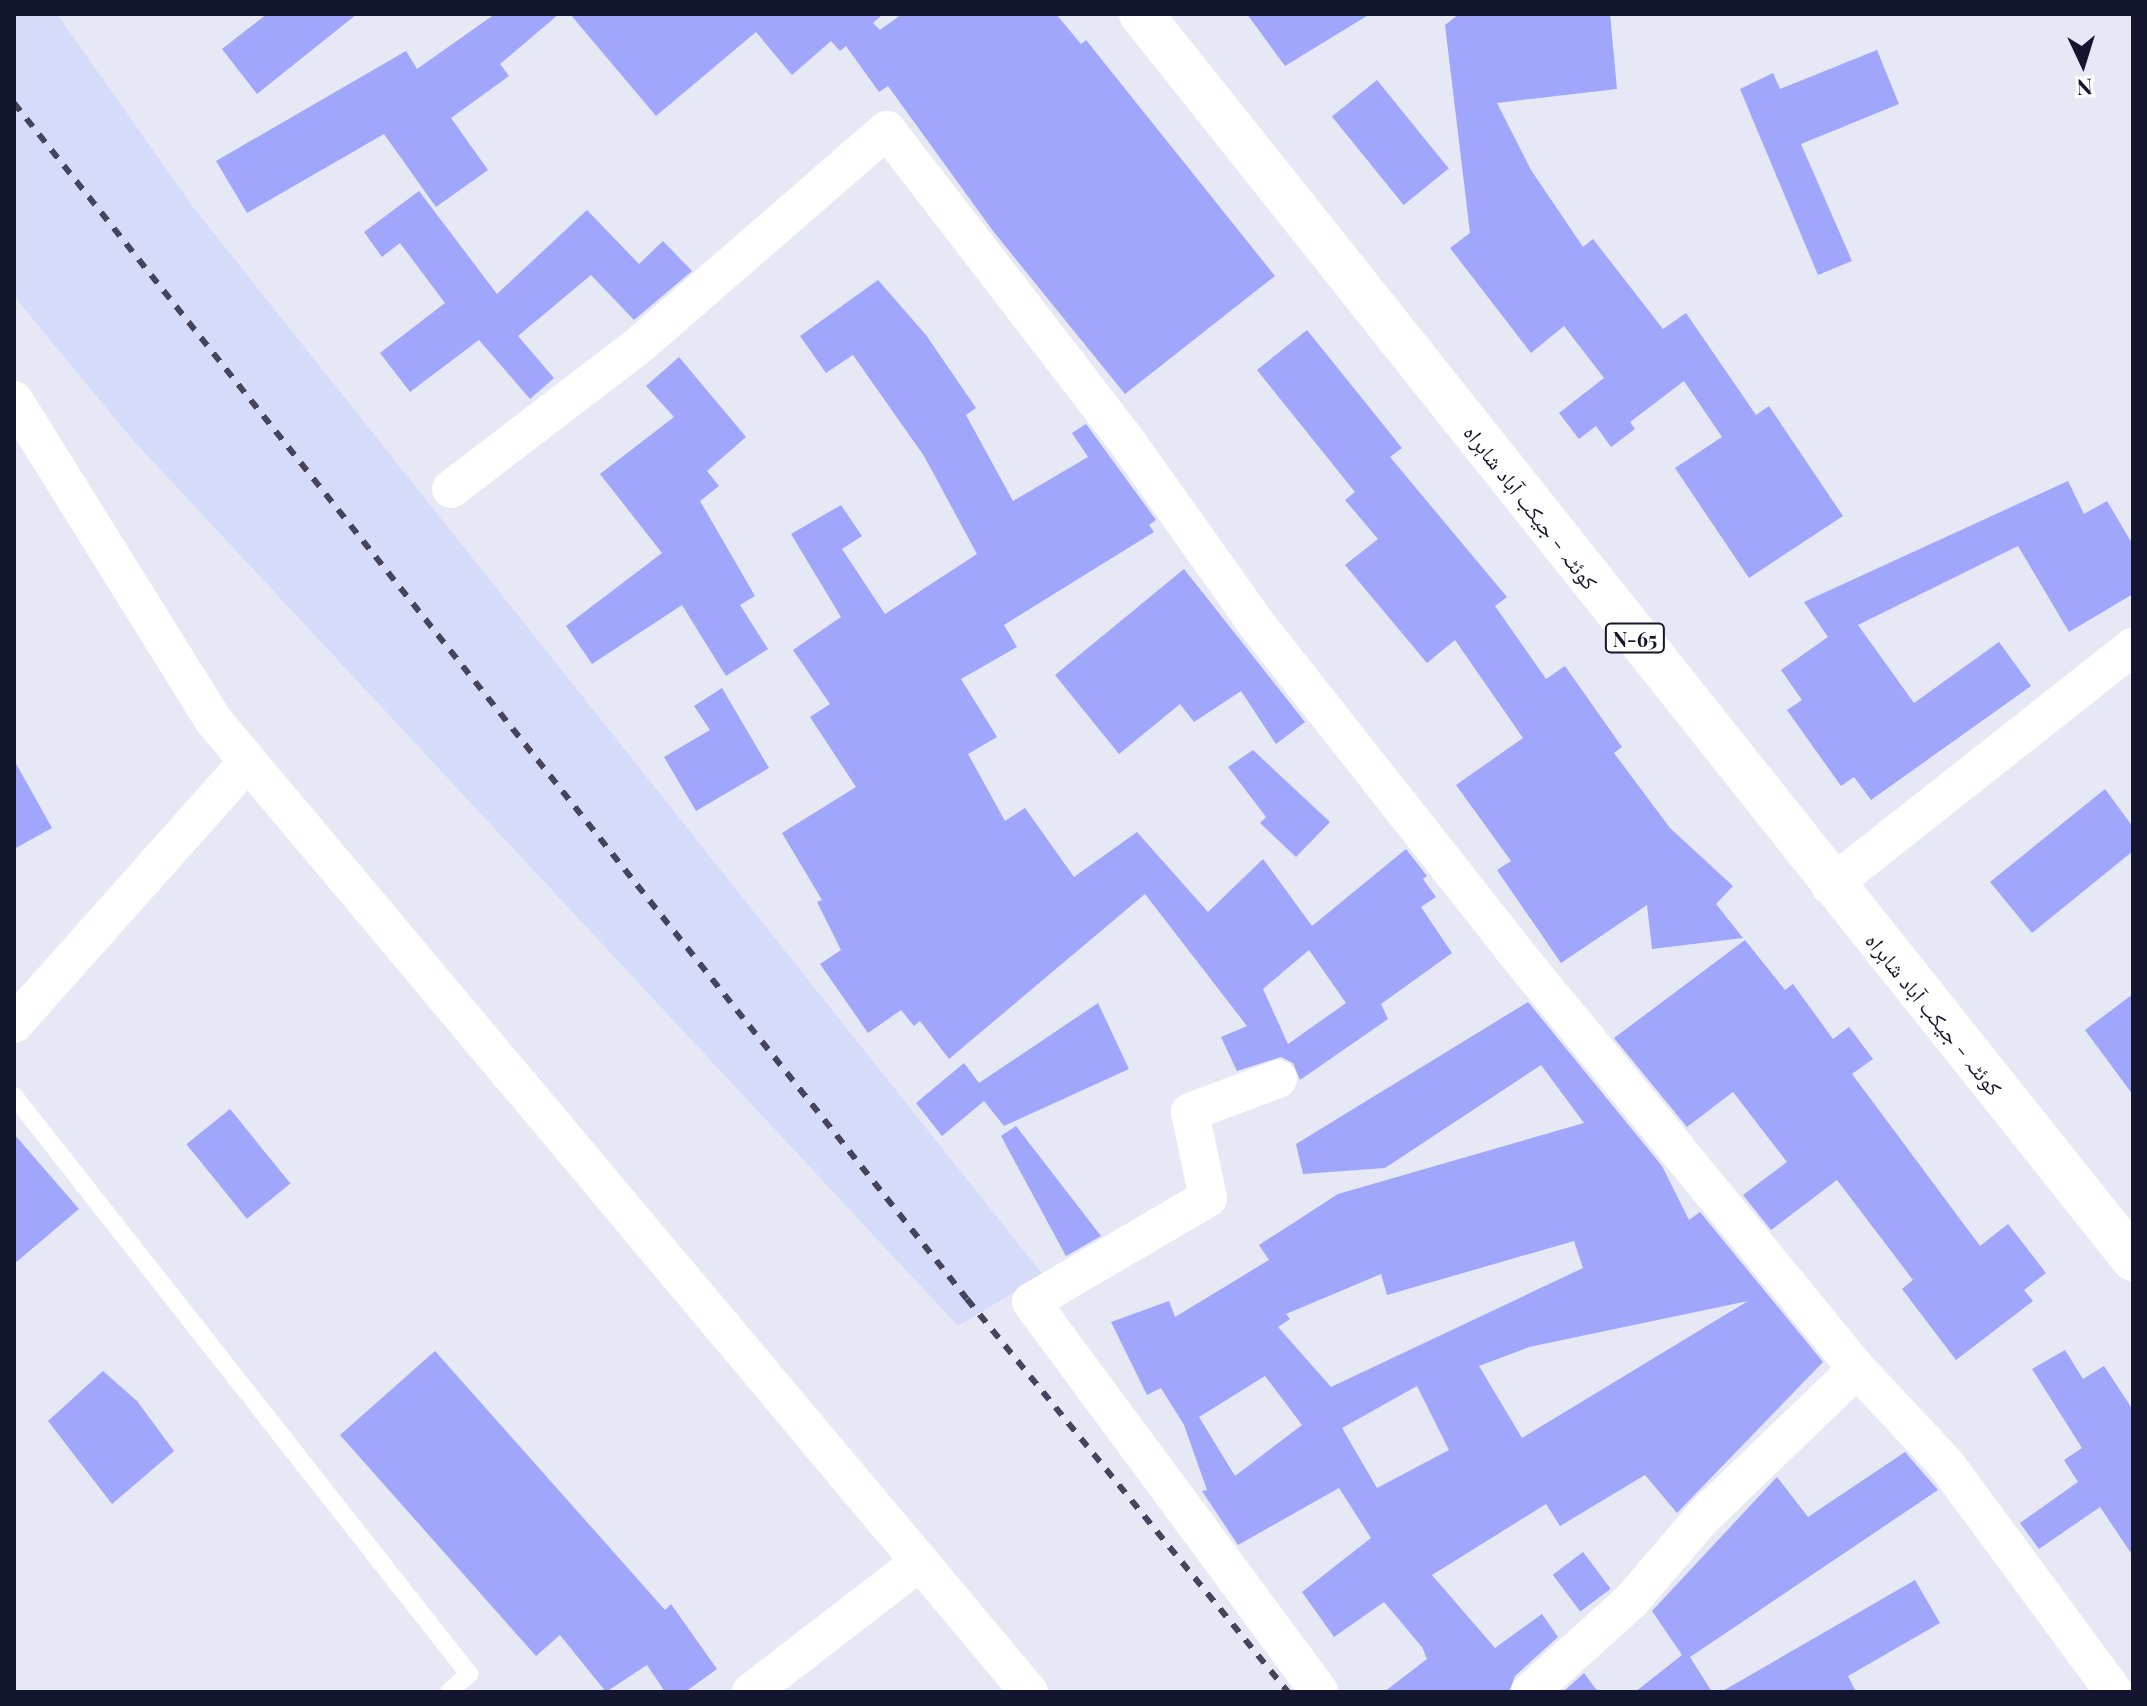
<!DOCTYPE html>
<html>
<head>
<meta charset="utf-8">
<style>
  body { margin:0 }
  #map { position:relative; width:2147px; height:1706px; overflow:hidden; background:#e6e8f6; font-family:"Playfair Display","Noto Naskh Arabic",serif }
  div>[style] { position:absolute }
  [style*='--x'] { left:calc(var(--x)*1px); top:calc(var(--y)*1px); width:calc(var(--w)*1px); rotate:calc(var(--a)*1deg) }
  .built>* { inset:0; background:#d7dbfa }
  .building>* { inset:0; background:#9fa6fc; transform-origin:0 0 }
  .lane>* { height:18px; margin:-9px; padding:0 9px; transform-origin:9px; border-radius:9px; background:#fff }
  .street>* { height:38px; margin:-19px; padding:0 19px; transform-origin:19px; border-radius:19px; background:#fff }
  .highway>* { height:44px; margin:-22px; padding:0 22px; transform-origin:22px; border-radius:22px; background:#fff }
  .rail>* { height:6px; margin-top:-3px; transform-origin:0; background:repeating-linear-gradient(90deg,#44455c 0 10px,transparent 0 20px) }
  span { translate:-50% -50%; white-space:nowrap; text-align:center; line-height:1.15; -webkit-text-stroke:8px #fff; paint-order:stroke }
  .shield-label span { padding:2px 6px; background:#fff; border:2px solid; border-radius:6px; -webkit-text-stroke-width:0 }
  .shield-label { font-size:20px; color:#14152e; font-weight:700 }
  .street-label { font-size:22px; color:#14152e }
  .frame { position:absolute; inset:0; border:16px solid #14152e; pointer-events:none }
  .north { position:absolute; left:2043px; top:24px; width:80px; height:80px; -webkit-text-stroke:6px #fff; paint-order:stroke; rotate:176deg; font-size:22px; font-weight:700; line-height:32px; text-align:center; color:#14152e }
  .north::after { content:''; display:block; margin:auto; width:28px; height:36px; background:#14152e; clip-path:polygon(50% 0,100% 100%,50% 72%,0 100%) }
</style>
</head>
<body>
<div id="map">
  <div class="built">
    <i style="clip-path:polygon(14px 14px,57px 14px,193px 207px,1043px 1275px,958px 1326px,131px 438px,14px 296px)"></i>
  </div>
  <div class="building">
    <i style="clip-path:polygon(267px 14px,357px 14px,257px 94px,222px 49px)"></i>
    <i style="clip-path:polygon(495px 14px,559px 14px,500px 64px,509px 76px,451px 118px,488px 170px,436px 207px,384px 134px,247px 213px,216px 161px,406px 51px,417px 69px)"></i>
    <i style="clip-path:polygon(570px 14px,883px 14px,873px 23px,880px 30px,902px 14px,1056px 14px,1081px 44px,1086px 40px,1275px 276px,1125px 394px,993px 231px,888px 86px,879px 92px,846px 46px,840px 51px,831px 41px,792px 75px,756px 32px,656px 116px)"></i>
    <i style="clip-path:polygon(1247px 14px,1370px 14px,1285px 66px)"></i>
    <i style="clip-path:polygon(1459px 14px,1610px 14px,1617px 89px,1497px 103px,1531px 170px,1583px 247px,1593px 239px,1663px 329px,1686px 313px,1756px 415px,1769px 406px,1843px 516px,1749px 578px,1675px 468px,1722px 437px,1684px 381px,1630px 422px,1635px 429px,1611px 447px,1596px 426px,1579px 439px,1559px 413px,1604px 378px,1564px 326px,1531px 353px,1450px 248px,1470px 233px,1445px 25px)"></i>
    <i style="clip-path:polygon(1877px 50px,1899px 104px,1801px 144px,1852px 261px,1818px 275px,1740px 89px,1773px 73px,1780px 89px)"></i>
    <i style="left:1377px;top:80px;width:114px;height:58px;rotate:51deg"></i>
    <i style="clip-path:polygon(419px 191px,497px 294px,587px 210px,639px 264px,663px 241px,692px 271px,634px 320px,591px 275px,518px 336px,554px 378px,530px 399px,479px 340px,410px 392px,380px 353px,445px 303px,400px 243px,382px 257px,364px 232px)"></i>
    <i style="clip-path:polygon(evenodd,878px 280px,926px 335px,976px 408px,966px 415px,1013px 501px,1088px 457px,1072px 433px,1086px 424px,1156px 520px,1149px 525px,1154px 532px,1004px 625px,1017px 647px,961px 679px,997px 737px,968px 754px,1005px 821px,1025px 808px,1074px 877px,1137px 832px,1208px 912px,1263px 859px,1312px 926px,1406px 849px,1427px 876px,1423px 879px,1436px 897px,1421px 907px,1452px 953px,1381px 1004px,1388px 1019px,1300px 1080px,1293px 1063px,1281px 1057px,1237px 1071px,1221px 1037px,1247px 1026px,1145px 894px,949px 1059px,920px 1021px,914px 1026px,901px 1010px,868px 1033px,820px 964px,841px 950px,817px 902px,822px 900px,782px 833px,856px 787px,810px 717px,830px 704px,793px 650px,841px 617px,791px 534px,841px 505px,862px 536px,842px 549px,885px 614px,977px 554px,924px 456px,853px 355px,826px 373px,800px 336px,878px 280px,1309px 950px,1346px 1003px,1288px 1044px,1263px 989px,1309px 950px)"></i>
    <i style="clip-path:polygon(1307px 330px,1402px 448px,1390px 457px,1507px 597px,1495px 606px,1546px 679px,1565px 666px,1622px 747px,1614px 753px,1670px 828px,1733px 886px,1716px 904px,1743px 938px,1652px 949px,1647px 905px,1561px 963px,1497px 870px,1511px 861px,1456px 785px,1523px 738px,1455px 640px,1427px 663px,1345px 565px,1378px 539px,1345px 500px,1355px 492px,1257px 370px)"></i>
    <i style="clip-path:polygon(679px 357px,746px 437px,707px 471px,719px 486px,700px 501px,755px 596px,740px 605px,768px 649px,726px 676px,682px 605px,592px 664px,566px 626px,662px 553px,600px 474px,674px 417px,646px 386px)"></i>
    <i style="clip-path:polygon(2068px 481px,2084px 514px,2107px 501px,2133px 545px,2133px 594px,2069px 632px,2018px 546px,1858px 625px,1914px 703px,1999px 642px,2031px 686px,1871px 800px,1854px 777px,1841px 786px,1787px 710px,1802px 700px,1781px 670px,1828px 637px,1804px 602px)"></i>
    <i style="clip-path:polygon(1184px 569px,1305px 722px,1276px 744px,1241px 691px,1194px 722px,1180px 704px,1119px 754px,1055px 675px)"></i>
    <i style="clip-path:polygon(722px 688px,769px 768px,696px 811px,664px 757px,710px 730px,694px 706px)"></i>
    <i style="clip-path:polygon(1253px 750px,1330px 822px,1296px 857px,1260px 823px,1266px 817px,1228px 767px)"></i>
    <i style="clip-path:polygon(14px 760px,52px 828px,14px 849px)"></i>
    <i style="clip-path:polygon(2105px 789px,2133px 827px,2133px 851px,2032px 933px,1990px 882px)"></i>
    <i style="clip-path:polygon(1745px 940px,1785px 990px,1793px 984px,1833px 1039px,1849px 1027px,1873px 1059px,1852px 1074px,1980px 1246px,2008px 1224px,2046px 1273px,2024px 1290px,2033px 1301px,1956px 1360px,1902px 1289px,1913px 1280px,1837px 1180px,1771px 1230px,1743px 1195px,1787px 1162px,1733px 1092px,1687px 1127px,1614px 1038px)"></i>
    <i style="clip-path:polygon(2133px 994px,2133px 1095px,2085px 1030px)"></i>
    <i style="clip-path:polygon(evenodd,1528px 1002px,1662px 1166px,1689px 1220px,1700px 1212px,1823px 1362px,1677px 1513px,1645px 1475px,1560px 1526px,1546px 1504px,1432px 1575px,1495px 1648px,1542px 1614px,1558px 1637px,1515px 1676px,1509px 1692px,1384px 1692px,1427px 1659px,1422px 1647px,1384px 1602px,1334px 1637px,1302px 1592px,1371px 1538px,1339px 1488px,1238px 1545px,1202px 1491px,1207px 1490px,1184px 1425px,1161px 1388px,1147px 1395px,1111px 1322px,1169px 1301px,1175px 1317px,1269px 1260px,1259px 1245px,1338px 1194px,1584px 1123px,1541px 1065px,1385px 1168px,1303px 1174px,1296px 1144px,1528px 1002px,1574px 1241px,1583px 1268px,1331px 1387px,1278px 1327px,1290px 1319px,1286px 1314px,1381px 1274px,1387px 1295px,1574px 1241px,1528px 1002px,1748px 1301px,1522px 1438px,1479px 1366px,1529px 1347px,1748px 1301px,1528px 1002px,1265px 1376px,1302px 1425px,1235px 1476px,1199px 1417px,1265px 1376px,1528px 1002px,1417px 1386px,1449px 1450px,1377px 1488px,1342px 1428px,1417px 1386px)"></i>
    <i style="clip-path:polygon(1098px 1003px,1129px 1069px,1004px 1126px,984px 1101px,942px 1136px,916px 1103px,964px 1063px,979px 1083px)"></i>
    <i style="left:230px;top:1109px;width:96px;height:56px;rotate:51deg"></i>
    <i style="clip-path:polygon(1016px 1126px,1101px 1236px,1066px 1256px,1001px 1136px)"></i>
    <i style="clip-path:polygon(14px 1134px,79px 1209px,14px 1264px)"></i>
    <i style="clip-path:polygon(2065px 1350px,2083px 1379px,2104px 1366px,2133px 1410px,2133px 1556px,2100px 1507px,2039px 1549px,2020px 1523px,2078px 1482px,2064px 1460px,2082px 1448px,2032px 1369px)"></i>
    <i style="clip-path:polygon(435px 1351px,665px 1610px,671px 1604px,717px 1669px,685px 1692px,665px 1692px,647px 1665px,606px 1692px,560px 1635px,536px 1656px,340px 1435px)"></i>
    <i style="clip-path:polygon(103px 1371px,137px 1401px,174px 1451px,112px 1504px,48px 1421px)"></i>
    <i style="clip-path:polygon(1905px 1452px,1938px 1490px,1690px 1657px,1712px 1692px,1635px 1692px,1682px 1655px,1652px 1611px,1777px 1477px,1808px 1517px)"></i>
    <i style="left:1583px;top:1552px;width:46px;height:38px;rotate:53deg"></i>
    <i style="clip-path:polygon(1915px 1580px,1940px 1623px,1848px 1676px,1856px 1692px,1721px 1692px)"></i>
    <i style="clip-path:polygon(1584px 1673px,1598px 1692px,1563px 1692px)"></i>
  </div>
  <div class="lane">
    <i style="--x:14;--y:1096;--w:736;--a:51.79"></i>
    <i style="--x:469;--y:1674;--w:27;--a:138"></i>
  </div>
  <div class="street">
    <i style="--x:14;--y:400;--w:378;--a:58.1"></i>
    <i style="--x:214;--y:721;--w:1268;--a:49.99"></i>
    <i style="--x:451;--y:489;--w:234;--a:-37.4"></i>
    <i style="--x:637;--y:347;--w:331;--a:-41"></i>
    <i style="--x:887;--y:130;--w:386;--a:52.4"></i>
    <i style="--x:1123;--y:436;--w:228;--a:54.6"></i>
    <i style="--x:1255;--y:622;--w:415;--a:51.7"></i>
    <i style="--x:1512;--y:948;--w:544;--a:50.67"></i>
    <i style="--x:1857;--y:1369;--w:130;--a:46.9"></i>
    <i style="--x:1946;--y:1464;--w:283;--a:53.6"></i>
    <i style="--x:1830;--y:886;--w:386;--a:-38.3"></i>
    <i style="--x:14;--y:1024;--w:352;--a:-48.3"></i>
    <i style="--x:1278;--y:1079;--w:94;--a:159.4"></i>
    <i style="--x:1190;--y:1112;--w:88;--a:78.2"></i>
    <i style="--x:1208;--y:1198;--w:205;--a:149.6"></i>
    <i style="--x:1031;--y:1302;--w:485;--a:53.5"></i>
    <i style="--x:751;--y:1692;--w:213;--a:-37.6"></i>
    <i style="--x:1530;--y:1692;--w:136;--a:-42"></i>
    <i style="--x:1631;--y:1601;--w:108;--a:-49.5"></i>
    <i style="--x:1701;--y:1519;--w:216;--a:-43.9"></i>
  </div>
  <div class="highway">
    <i style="--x:1141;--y:14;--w:1592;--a:51.45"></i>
  </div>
  <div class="rail">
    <i style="--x:14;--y:103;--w:1529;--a:51.45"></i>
    <i style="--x:967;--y:1299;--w:507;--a:50.76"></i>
  </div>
  <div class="shield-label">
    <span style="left:1635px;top:638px">N-65</span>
  </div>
  <div class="street-label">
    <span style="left:1531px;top:507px;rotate:52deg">کوئٹہ - جیکب آباد شاہراہ</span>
    <span style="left:1934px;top:1014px;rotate:51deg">کوئٹہ - جیکب آباد شاہراہ</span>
  </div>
  <div class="frame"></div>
  <div class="north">N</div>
</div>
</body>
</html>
